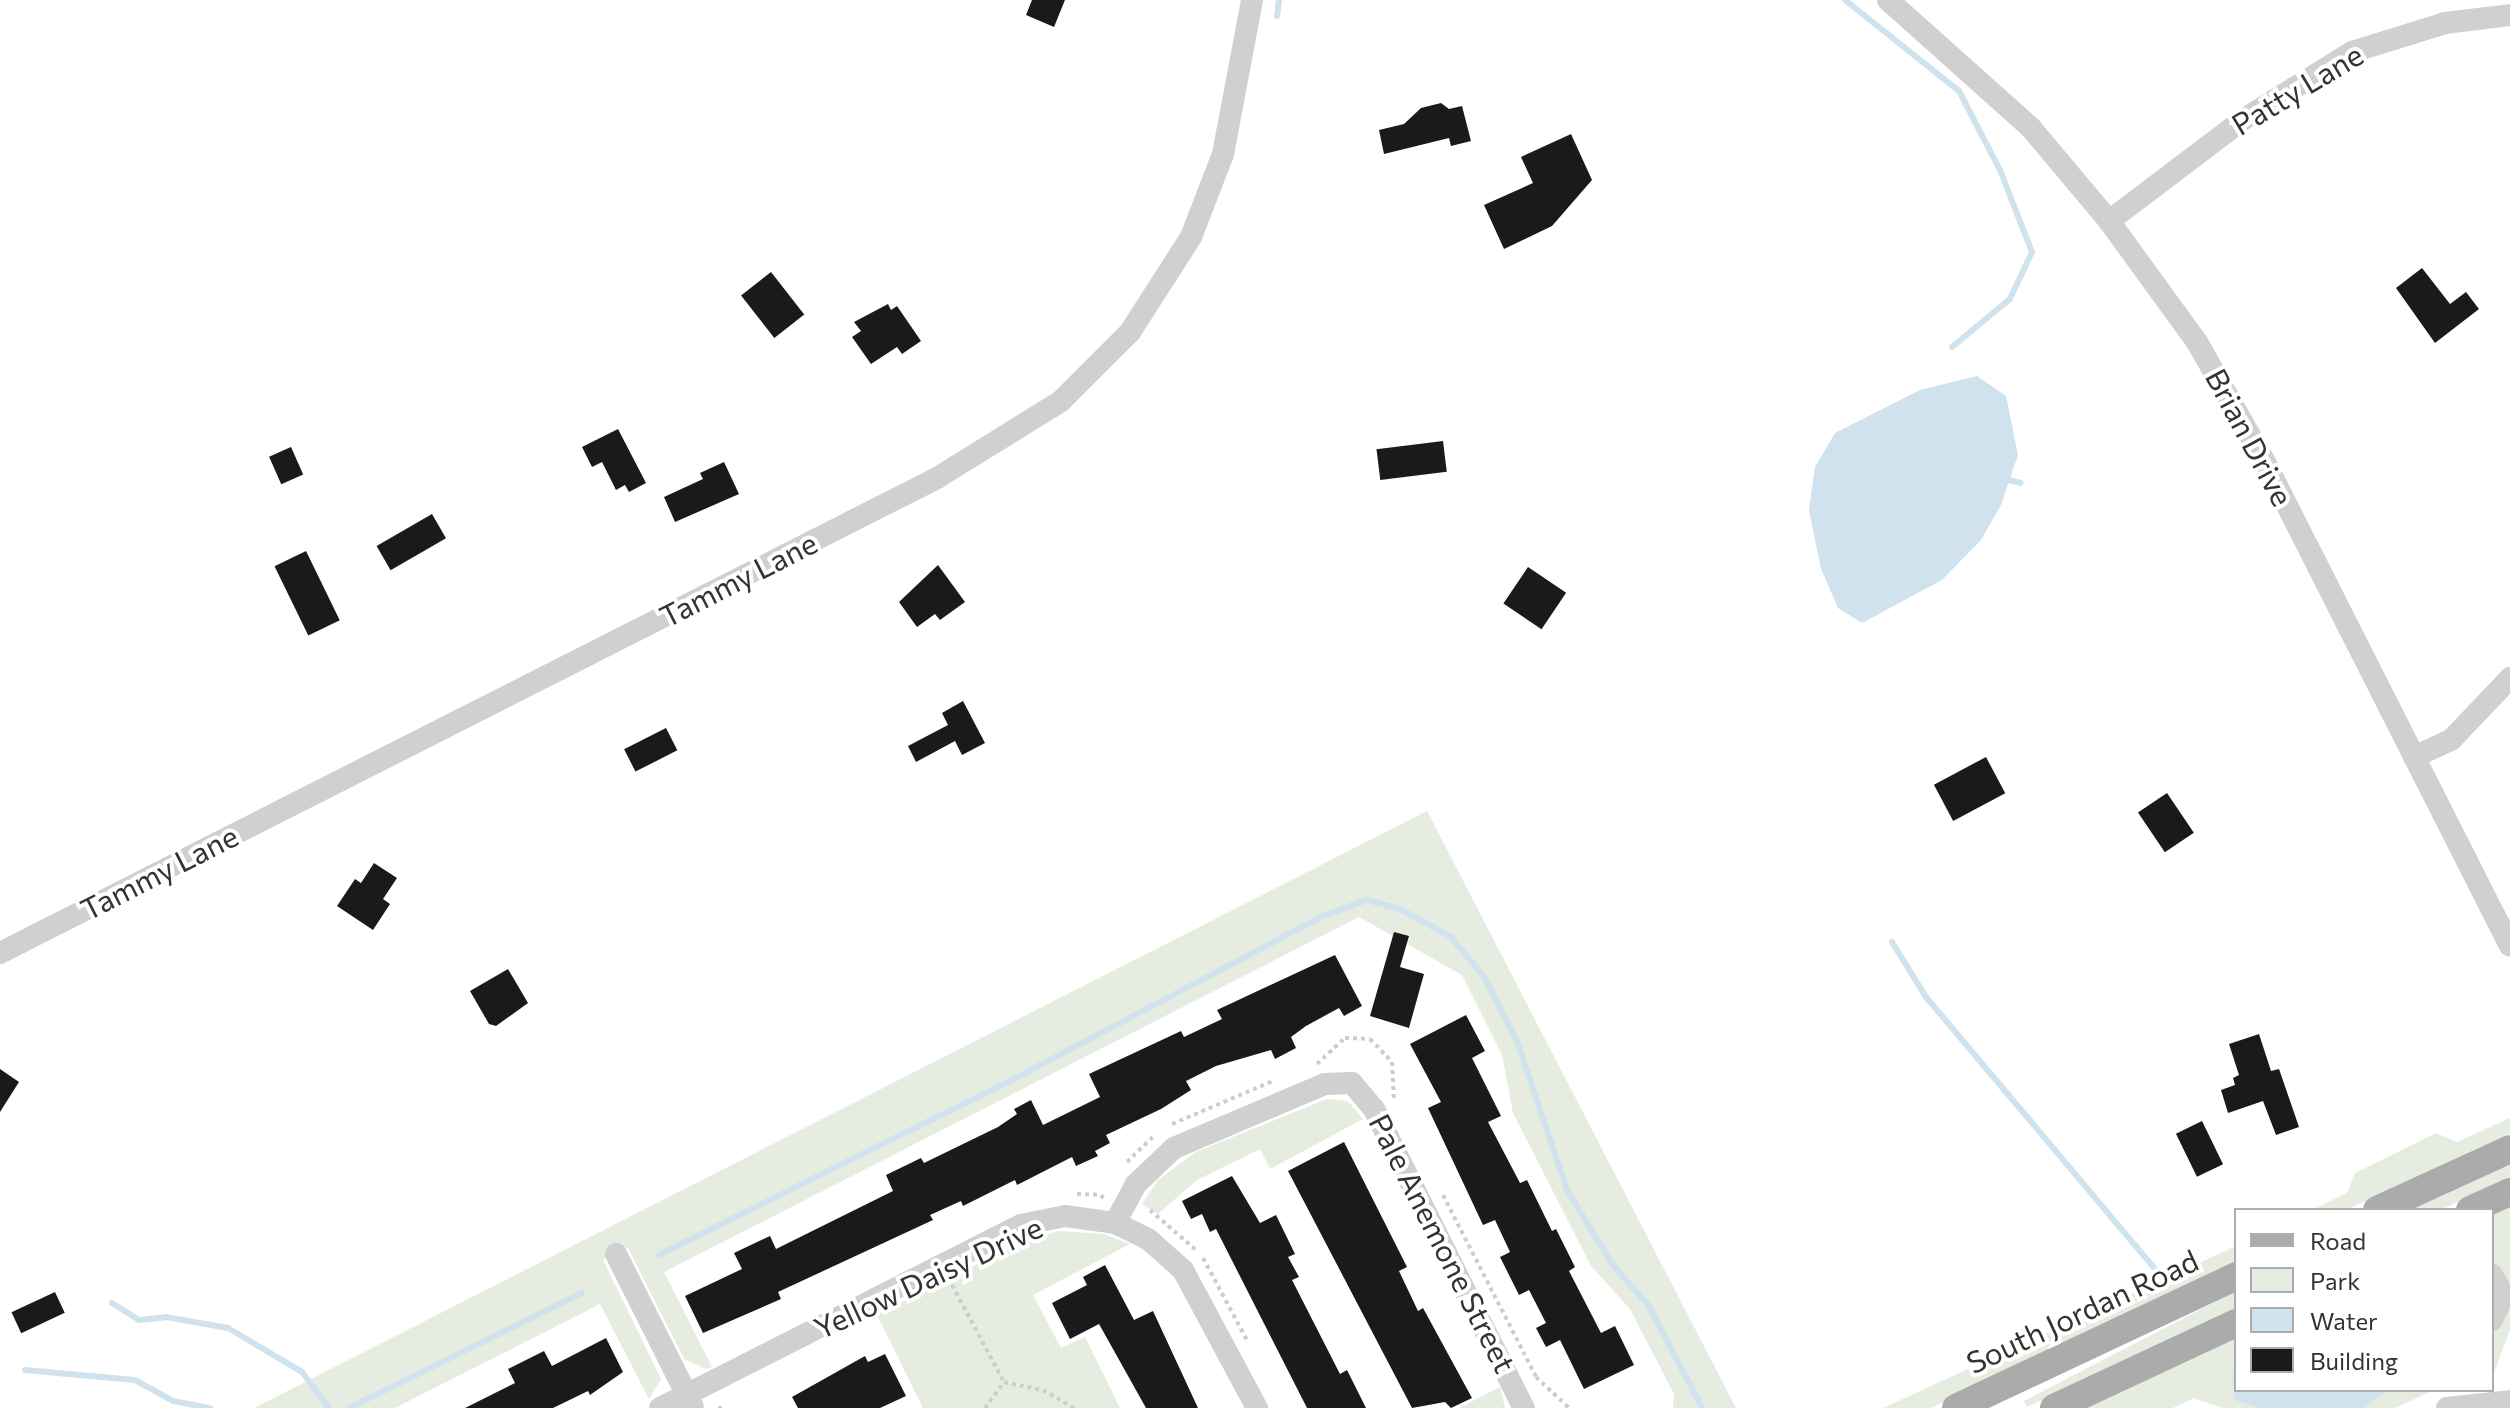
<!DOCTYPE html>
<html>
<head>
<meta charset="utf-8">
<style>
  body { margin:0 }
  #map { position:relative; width:2510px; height:1408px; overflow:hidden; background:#fff; font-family:Commissioner,sans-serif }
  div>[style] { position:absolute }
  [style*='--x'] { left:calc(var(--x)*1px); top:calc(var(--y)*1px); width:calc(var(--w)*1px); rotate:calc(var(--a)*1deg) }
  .green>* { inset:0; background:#e6ecdf }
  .water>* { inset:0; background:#cfe2ee }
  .stream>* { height:6px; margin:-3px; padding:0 3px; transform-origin:3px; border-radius:3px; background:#cfe2ee }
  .building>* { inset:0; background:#1a1a1a; transform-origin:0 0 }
  .path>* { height:4px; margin-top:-2px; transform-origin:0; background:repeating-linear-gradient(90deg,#cdcdcd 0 4px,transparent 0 8px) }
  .minor>* { height:22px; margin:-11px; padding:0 11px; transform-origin:11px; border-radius:11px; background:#d0d0d0 }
  .major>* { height:28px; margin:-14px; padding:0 14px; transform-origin:14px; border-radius:14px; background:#ababab }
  span { translate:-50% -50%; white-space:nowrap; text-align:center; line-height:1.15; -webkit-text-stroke:8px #fff; paint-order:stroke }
  .street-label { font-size:30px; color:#333 }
  .legend { position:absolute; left:2234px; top:1208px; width:260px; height:184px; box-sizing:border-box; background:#fff; border:2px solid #adadad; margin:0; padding:10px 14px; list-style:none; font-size:24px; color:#333 }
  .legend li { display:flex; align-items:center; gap:16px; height:40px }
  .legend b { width:40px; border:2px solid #adadad }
</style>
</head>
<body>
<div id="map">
  <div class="green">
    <i style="clip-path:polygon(1427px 811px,1736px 1408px,1673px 1408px,1674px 1394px,1630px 1309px,1591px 1266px,1513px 1113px,1502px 1055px,1462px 975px,1359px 917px,664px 1272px,712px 1367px,706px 1369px,684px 1359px,628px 1248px,603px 1260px,661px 1379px,649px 1399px,600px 1304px,395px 1408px,254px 1408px)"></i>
    <i style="clip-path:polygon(1327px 1099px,1348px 1101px,1363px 1119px,1270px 1169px,1260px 1149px,1197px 1180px,1158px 1214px,1142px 1204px,1158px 1180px,1196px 1152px)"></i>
    <i style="clip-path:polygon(2510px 1118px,2510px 1134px,2346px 1210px,2312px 1210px,2347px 1193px,2355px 1173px,2436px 1133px,2457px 1142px)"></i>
    <i style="clip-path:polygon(2510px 1162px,2510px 1178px,2440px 1210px,2407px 1210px)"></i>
    <i style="clip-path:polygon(2510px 1206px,2510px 1330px,2492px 1378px,2492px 1214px)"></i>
    <i style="clip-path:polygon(1058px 1231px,1104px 1234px,1130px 1244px,1033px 1295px,1061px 1348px,1085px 1337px,1120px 1408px,923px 1408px,877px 1315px,1014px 1245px)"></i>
    <i style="clip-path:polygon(2236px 1246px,2236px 1263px,1931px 1408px,1883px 1408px)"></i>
    <i style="clip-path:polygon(2236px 1291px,2236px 1310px,2027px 1407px,2024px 1401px)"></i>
    <i style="clip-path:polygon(2236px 1339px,2236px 1390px,2434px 1390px,2395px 1408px,2222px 1408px,2194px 1398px,2173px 1408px,2086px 1408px)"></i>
    <i style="clip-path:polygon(1500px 1387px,1505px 1408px,1459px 1408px)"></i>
  </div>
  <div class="water">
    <i style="clip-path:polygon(1977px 376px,2006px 396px,2018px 455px,2001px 505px,1981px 540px,1942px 580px,1862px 623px,1838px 608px,1821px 569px,1809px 510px,1815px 467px,1835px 433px,1920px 390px)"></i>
    <i style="clip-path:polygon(2236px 1374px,2236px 1390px,2387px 1390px,2363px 1408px,2259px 1408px,2235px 1400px,2232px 1375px)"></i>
  </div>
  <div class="stream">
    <i style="--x:1845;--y:0;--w:146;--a:38.6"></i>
    <i style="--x:1959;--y:91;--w:89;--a:62.6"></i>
    <i style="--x:2000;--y:170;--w:88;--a:68.7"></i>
    <i style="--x:2032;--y:252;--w:52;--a:115.1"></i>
    <i style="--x:2010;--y:299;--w:75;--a:140.4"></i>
    <i style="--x:1277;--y:16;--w:16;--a:-83"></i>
    <i style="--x:2005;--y:479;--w:16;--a:14"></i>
    <i style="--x:1892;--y:942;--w:65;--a:58.3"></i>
    <i style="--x:1926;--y:997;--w:365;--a:49.9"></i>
    <i style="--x:659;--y:1255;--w:390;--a:-26.4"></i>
    <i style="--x:1008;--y:1082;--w:356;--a:-27.8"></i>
    <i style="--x:1323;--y:916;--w:47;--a:-20"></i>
    <i style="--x:1367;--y:900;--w:34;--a:15"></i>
    <i style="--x:1400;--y:909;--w:58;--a:28.8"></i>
    <i style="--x:1451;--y:937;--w:52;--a:50.5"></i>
    <i style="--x:1484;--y:977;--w:72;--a:62.7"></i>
    <i style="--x:1517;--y:1041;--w:157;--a:71.4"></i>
    <i style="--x:1567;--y:1190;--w:87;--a:58.7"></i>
    <i style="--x:1612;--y:1264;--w:56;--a:48.6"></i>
    <i style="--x:1649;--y:1306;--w:115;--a:62.5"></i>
    <i style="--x:112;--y:1303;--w:32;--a:32"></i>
    <i style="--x:139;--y:1320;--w:27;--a:-6"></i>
    <i style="--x:166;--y:1317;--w:63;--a:10.1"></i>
    <i style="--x:228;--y:1328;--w:86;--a:30.7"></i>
    <i style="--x:302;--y:1372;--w:45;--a:53.1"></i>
    <i style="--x:25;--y:1370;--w:110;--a:5.2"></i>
    <i style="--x:135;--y:1380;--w:43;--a:28.9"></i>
    <i style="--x:173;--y:1401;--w:38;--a:11"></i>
    <i style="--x:349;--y:1408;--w:260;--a:-26.3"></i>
  </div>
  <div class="building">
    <i style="clip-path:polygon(1032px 0,1065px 0,1054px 27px,1026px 15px)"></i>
    <i style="clip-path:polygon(1441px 103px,1449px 109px,1462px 106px,1471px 141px,1451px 146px,1449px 138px,1384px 154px,1379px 130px,1404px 124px,1421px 108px)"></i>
    <i style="clip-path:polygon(1571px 134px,1592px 180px,1552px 226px,1504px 249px,1484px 205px,1533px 183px,1521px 157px)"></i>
    <i style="clip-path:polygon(2422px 268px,2450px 304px,2466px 292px,2479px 309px,2435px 343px,2396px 288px)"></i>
    <i style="left:771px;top:272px;width:54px;height:38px;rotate:52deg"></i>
    <i style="clip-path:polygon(888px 304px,891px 310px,897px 306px,921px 341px,902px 354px,897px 347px,871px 364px,852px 337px,861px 331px,854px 322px)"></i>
    <i style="clip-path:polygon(618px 429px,646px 483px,629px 492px,625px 485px,616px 490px,602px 462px,592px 467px,582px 447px)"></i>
    <i style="left:1443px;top:441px;width:31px;height:67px;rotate:83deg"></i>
    <i style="left:291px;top:447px;width:30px;height:24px;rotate:66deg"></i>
    <i style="clip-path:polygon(724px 462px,739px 494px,675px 522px,664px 497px,703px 479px,700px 473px)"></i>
    <i style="left:432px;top:514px;width:28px;height:64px;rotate:60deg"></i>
    <i style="left:306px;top:551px;width:77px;height:35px;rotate:64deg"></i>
    <i style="clip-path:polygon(938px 565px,965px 602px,940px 620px,935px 614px,917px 627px,899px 602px)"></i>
    <i style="left:1528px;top:567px;width:46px;height:44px;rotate:34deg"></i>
    <i style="clip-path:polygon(963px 701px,985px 743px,962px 755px,955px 741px,916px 762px,908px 746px,948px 725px,942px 713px)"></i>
    <i style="left:666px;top:728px;width:25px;height:47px;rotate:63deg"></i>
    <i style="left:1986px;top:757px;width:41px;height:59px;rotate:62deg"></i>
    <i style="left:2167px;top:793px;width:48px;height:35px;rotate:56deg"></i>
    <i style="clip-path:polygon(374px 863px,397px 878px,383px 899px,390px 904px,373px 930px,337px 906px,355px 879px,361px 883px)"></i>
    <i style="clip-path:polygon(1394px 932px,1409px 936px,1400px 967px,1424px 974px,1409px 1028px,1370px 1016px)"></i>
    <i style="clip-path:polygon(1335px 955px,1362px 1006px,1344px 1016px,1339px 1008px,1306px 1026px,1291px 1037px,1296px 1048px,1275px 1059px,1271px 1050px,1216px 1066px,1186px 1081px,1191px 1090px,1161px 1109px,1106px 1135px,1110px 1143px,1095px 1151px,1098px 1156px,1076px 1166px,1072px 1157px,1017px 1185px,1015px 1180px,963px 1206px,961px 1201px,930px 1215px,933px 1220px,778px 1292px,781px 1299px,703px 1333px,685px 1296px,742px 1269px,734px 1253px,770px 1236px,776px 1249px,893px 1191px,886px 1175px,921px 1158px,924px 1163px,998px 1127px,1017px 1114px,1014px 1109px,1031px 1100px,1043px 1125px,1100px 1097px,1089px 1074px,1181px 1031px,1184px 1037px,1222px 1019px,1217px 1010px)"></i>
    <i style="clip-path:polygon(508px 969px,528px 1003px,496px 1026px,489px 1024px,470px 991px)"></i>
    <i style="clip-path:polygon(1466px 1015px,1485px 1051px,1472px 1058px,1501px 1116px,1488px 1122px,1520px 1183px,1527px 1180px,1552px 1231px,1556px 1229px,1575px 1267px,1569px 1271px,1601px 1333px,1615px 1326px,1634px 1365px,1584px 1389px,1560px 1340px,1546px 1347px,1536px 1328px,1546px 1323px,1529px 1290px,1519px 1295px,1500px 1257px,1510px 1252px,1495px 1220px,1483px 1225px,1428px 1108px,1441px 1102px,1410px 1044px)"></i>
    <i style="clip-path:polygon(2259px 1034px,2271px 1071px,2279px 1069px,2299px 1127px,2276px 1135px,2263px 1101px,2228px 1113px,2221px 1090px,2235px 1085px,2233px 1078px,2239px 1075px,2229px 1044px)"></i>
    <i style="clip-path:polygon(0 1069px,19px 1082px,0 1112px)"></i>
    <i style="left:2202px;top:1121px;width:48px;height:29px;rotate:64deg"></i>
    <i style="clip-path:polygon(1344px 1142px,1407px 1267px,1399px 1271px,1418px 1311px,1423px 1308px,1472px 1398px,1451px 1408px,1445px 1402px,1412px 1408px,1288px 1171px)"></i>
    <i style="clip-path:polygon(1232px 1176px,1260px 1223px,1276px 1215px,1295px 1254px,1288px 1257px,1299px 1277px,1292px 1280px,1340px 1374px,1347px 1370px,1366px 1408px,1307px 1408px,1216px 1229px,1210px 1232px,1202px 1214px,1191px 1219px,1182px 1201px)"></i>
    <i style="clip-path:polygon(1105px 1265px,1134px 1320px,1153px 1311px,1198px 1408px,1146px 1408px,1099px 1324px,1070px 1339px,1052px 1303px,1087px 1285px,1083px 1277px)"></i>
    <i style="left:55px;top:1292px;width:23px;height:48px;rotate:65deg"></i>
    <i style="clip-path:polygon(606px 1338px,623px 1372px,590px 1395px,588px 1391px,553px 1408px,465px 1408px,515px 1383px,508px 1369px,544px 1351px,552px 1366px)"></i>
    <i style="clip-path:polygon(885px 1354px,906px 1396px,880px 1408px,798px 1408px,792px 1397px,865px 1356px,868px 1362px)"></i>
  </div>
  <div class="path">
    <i style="--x:1317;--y:1064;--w:38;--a:-43"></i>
    <i style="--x:1345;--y:1038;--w:25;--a:2"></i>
    <i style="--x:1370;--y:1039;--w:32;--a:46"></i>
    <i style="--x:1392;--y:1062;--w:36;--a:87"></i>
    <i style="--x:1172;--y:1124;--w:112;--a:-23.1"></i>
    <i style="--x:1127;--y:1162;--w:39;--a:-44"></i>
    <i style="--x:1077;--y:1194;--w:24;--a:2"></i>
    <i style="--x:1101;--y:1195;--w:6;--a:51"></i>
    <i style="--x:1443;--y:1195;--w:204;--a:62.9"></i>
    <i style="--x:1536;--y:1377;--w:45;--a:43.2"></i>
    <i style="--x:1150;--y:1210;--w:62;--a:41.1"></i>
    <i style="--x:1203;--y:1258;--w:95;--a:61.8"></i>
    <i style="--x:952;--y:1285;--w:110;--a:61.8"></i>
    <i style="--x:1004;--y:1382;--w:40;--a:12"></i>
    <i style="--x:1043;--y:1390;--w:36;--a:30"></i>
    <i style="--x:720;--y:1408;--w:2;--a:-90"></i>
    <i style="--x:985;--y:1408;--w:32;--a:-54"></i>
  </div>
  <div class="minor">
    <i style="--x:1888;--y:0;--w:192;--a:41.8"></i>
    <i style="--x:2031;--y:128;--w:121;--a:50"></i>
    <i style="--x:2109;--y:221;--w:150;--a:54"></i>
    <i style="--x:2197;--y:342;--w:138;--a:60.5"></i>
    <i style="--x:2265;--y:462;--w:542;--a:63.15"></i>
    <i style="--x:2109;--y:221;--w:169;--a:-37.1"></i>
    <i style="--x:2244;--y:119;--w:127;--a:-31.8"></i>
    <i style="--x:2352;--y:52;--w:97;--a:-17.3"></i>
    <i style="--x:2445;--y:23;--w:65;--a:-7"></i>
    <i style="--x:2414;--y:757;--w:41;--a:-24.7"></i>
    <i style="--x:2451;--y:740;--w:86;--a:-46.4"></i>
    <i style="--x:0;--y:953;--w:1051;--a:-26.88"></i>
    <i style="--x:937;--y:478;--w:146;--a:-31.8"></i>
    <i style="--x:1061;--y:401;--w:98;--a:-45"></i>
    <i style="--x:1130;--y:332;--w:113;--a:-57.3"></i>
    <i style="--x:1191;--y:237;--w:89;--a:-68.9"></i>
    <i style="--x:1223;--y:154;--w:157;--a:-79.3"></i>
    <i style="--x:1352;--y:1083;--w:34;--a:50"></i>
    <i style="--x:1374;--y:1109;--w:335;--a:63.4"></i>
    <i style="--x:1115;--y:1223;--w:37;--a:26"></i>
    <i style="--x:1148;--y:1239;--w:47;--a:41.5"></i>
    <i style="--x:1183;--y:1270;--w:157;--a:61.8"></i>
    <i style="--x:616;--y:1254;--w:171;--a:63.3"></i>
    <i style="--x:2492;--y:1275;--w:23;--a:59"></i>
    <i style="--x:2504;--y:1295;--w:28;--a:116"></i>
    <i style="--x:660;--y:1408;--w:405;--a:-26.9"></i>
    <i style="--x:1021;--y:1225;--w:45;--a:-11.6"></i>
    <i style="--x:1065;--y:1216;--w:50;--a:8"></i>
    <i style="--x:1115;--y:1223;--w:44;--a:-61.7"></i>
    <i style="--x:1136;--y:1184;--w:52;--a:-43.5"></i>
    <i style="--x:1174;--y:1148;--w:164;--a:-23"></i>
    <i style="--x:1325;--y:1084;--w:27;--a:-2"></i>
    <i style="--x:2447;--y:1408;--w:63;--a:-6.3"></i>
  </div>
  <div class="major">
    <i style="--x:2377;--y:1210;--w:146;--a:-24.6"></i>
    <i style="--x:2470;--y:1210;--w:44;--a:-24.2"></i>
    <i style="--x:1956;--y:1408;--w:310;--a:-25.2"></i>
    <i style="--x:2054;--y:1408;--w:201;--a:-25"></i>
  </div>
  <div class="street-label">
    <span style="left:2297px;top:89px;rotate:-31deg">Patty Lane</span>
    <span style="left:2250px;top:437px;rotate:62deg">Brian Drive</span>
    <span style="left:738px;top:579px;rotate:-27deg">Tammy Lane</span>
    <span style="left:159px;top:872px;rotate:-27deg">Tammy Lane</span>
    <span style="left:1443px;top:1243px;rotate:63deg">Pale Anemone Street</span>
    <span style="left:928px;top:1277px;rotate:-25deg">Yellow Daisy Drive</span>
    <span style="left:2082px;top:1311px;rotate:-25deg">South Jordan Road</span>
  </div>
  <ul class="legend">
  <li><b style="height:10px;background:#ababab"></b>Road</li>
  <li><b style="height:22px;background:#e6ecdf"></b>Park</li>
  <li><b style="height:22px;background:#cfe2ee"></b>Water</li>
  <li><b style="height:22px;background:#1a1a1a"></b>Building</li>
  </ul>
</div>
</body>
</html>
